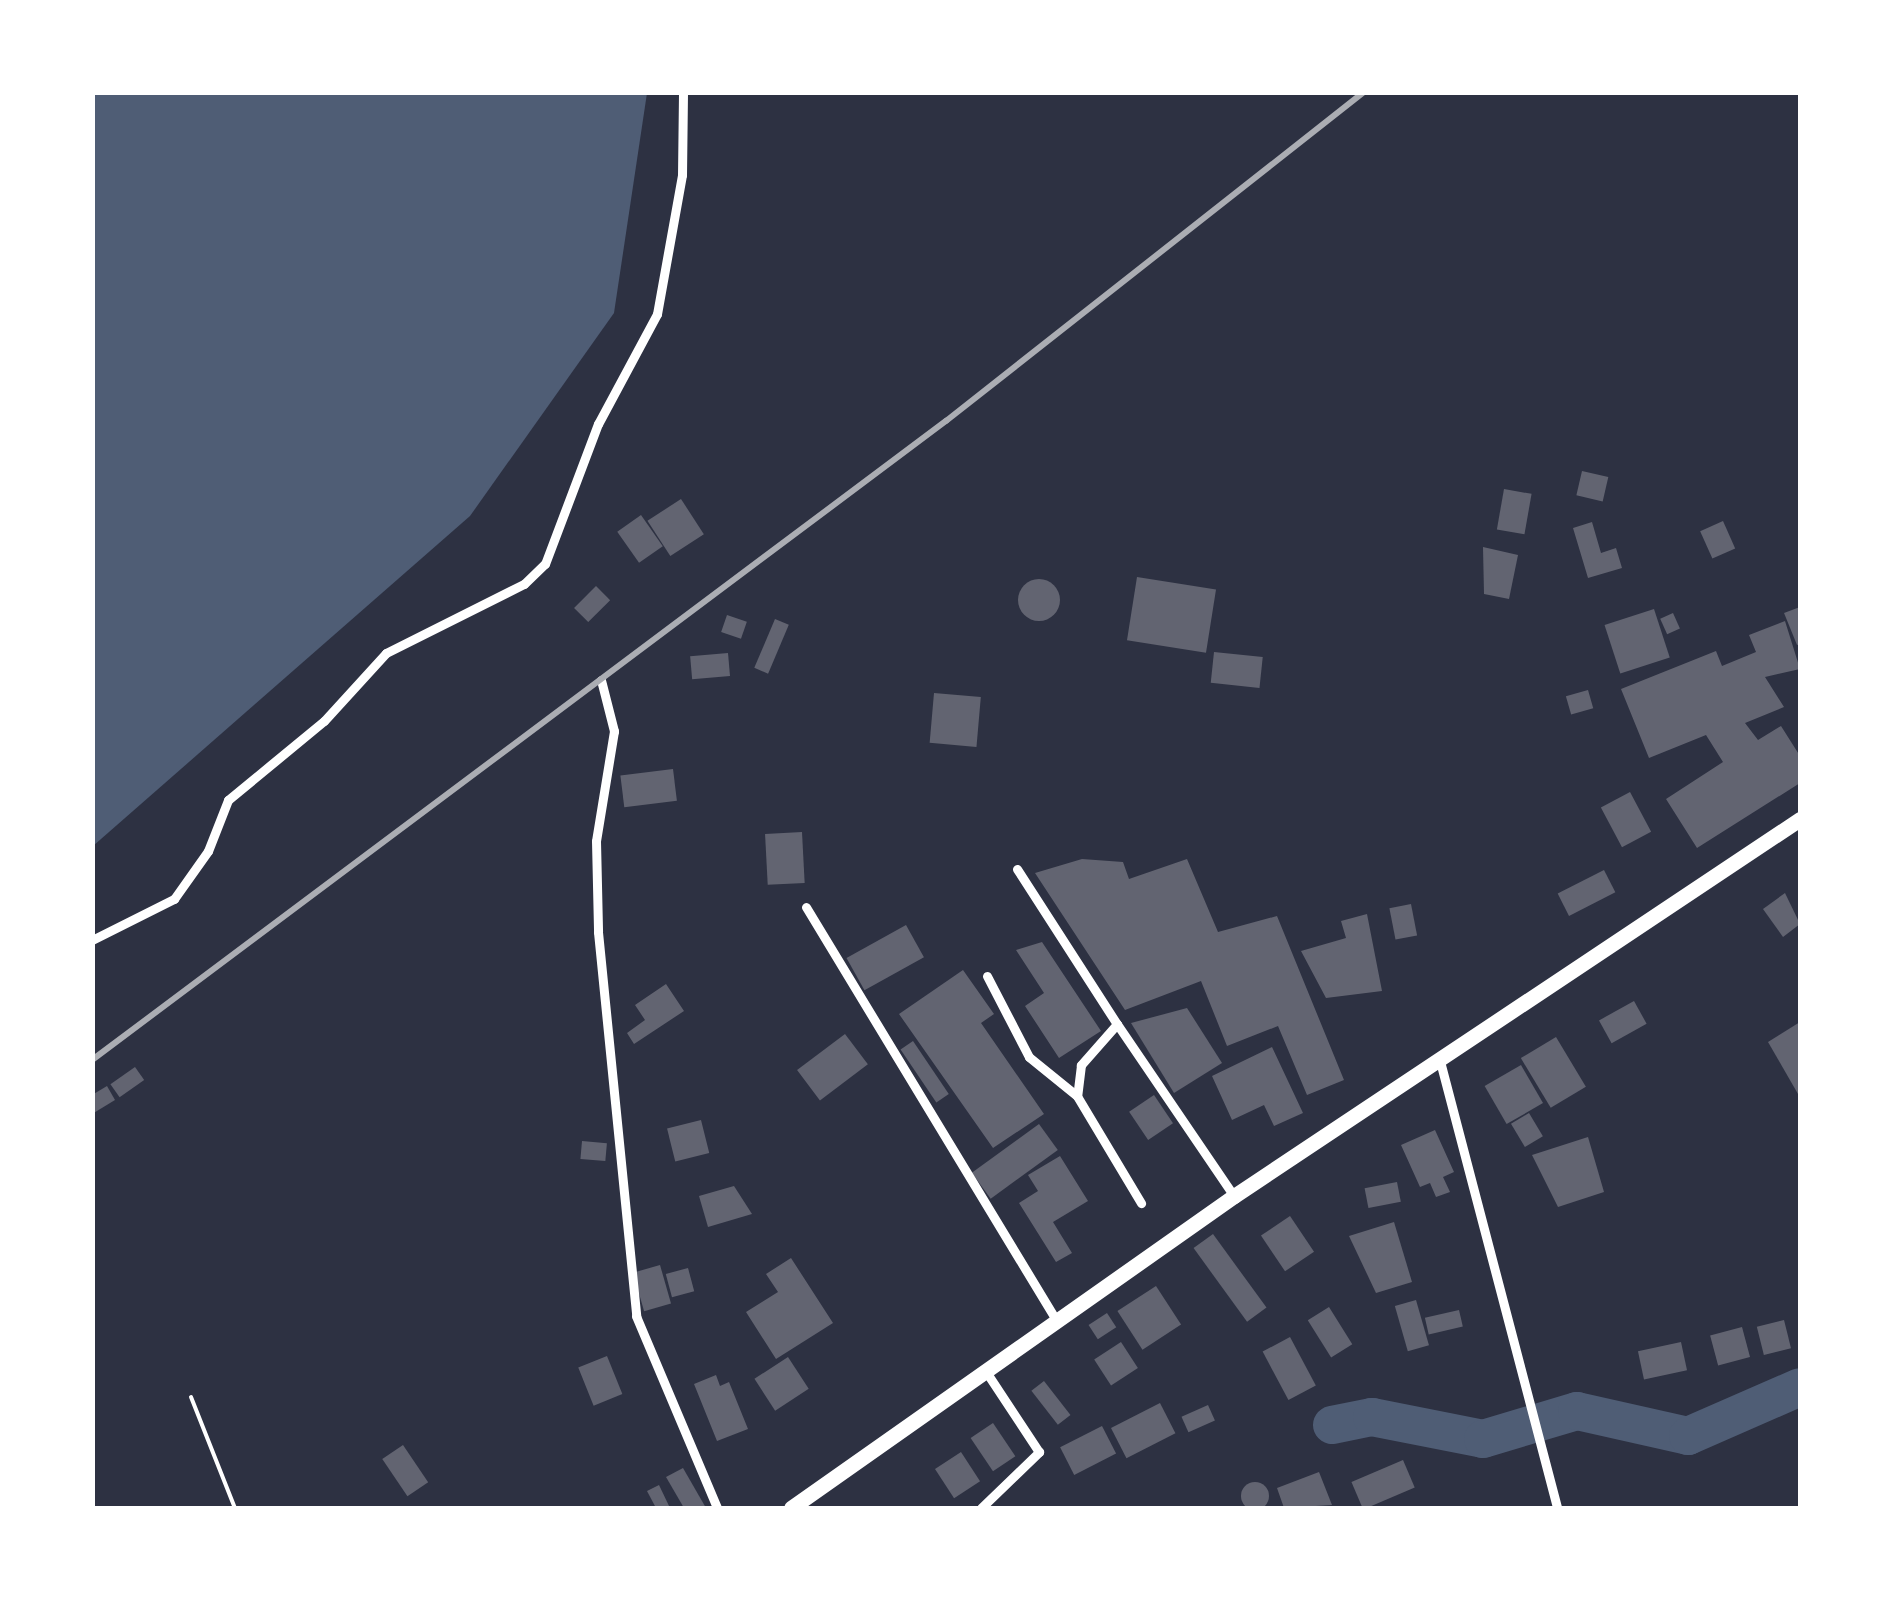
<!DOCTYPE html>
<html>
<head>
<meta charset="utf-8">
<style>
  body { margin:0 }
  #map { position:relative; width:1893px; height:1601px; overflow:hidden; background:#2d3142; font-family:"Source Sans 3",sans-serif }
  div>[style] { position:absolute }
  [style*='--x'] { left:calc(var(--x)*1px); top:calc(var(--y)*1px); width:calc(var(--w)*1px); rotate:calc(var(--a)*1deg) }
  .water>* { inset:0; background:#4f5d75 }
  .river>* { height:38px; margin:-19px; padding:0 19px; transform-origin:19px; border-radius:19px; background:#4f5d75 }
  .building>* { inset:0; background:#626471; transform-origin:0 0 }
  .round { border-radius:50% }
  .path>* { height:4px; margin:-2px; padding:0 2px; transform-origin:2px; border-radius:2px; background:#fff }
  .minor>* { height:9px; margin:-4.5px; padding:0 4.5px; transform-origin:4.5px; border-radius:4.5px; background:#fff }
  .trunk>* { height:15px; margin:-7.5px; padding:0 7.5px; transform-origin:7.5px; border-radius:7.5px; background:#fff }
  .rail>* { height:6px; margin:-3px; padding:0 3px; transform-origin:3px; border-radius:3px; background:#abadb3 }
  span { translate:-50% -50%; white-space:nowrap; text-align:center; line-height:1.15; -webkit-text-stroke:9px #fff; paint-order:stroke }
  .frame { position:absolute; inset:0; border:95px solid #fff; pointer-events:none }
</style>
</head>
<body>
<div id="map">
  <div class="water">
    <i style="clip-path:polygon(93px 92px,647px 93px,614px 313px,470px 516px,93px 846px)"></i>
  </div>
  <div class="river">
    <i style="--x:1332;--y:1425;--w:41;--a:-11.3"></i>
    <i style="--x:1372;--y:1417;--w:113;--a:11.2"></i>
    <i style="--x:1483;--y:1439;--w:98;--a:-16.6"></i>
    <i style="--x:1577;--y:1411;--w:114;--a:12.7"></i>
    <i style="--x:1688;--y:1436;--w:122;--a:-23.6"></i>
  </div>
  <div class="building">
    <i style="left:1582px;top:471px;width:27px;height:25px;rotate:13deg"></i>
    <i style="left:1504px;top:489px;width:28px;height:41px;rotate:10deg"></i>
    <i style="left:681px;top:499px;width:42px;height:40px;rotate:57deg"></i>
    <i style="left:641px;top:515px;width:38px;height:29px;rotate:55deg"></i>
    <i style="left:1723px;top:521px;width:30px;height:25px;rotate:66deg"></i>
    <i style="clip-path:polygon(1592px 522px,1601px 553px,1616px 548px,1622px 568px,1588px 578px,1573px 528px)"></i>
    <i style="clip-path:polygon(1483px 547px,1518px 555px,1509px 599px,1484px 594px)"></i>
    <i style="left:1137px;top:577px;width:80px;height:64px;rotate:9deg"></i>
    <i class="round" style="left:1018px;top:579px;width:42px;height:42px"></i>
    <i style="left:596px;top:586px;width:20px;height:31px;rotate:45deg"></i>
    <i style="clip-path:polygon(1800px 607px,1800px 644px,1797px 645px,1784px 613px)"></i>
    <i style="left:1654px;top:609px;width:51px;height:52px;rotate:72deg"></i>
    <i style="left:1673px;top:613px;width:17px;height:14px;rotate:66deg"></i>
    <i style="left:727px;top:615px;width:21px;height:18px;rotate:19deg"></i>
    <i style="left:775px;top:619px;width:15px;height:53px;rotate:23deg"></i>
    <i style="clip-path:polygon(1785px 621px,1800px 669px,1765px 677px,1784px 707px,1745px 723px,1758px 740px,1781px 726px,1800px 756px,1800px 783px,1697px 848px,1666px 799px,1723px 762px,1706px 735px,1649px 758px,1621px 689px,1716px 651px,1722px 666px,1756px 652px,1749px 635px)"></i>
    <i style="left:1214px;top:652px;width:49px;height:31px;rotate:6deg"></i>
    <i style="left:728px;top:653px;width:23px;height:38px;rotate:85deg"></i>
    <i style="left:1588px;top:690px;width:19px;height:23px;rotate:74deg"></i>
    <i style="left:934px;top:693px;width:47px;height:50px;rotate:5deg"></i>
    <i style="left:673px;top:769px;width:32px;height:53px;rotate:83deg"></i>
    <i style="left:1630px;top:792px;width:45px;height:33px;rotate:62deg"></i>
    <i style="left:802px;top:832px;width:51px;height:37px;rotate:87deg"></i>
    <i style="clip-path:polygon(1082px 859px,1123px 862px,1129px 879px,1187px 859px,1218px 932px,1277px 916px,1344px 1080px,1307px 1095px,1278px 1026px,1227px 1046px,1201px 981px,1125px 1010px,1035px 873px)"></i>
    <i style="left:1604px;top:870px;width:25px;height:52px;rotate:63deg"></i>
    <i style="clip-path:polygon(1785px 893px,1800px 924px,1783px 937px,1763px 909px)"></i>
    <i style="left:1411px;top:904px;width:32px;height:22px;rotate:79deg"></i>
    <i style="clip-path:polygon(1367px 914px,1382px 991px,1326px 998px,1301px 951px,1346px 938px,1341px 921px)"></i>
    <i style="left:906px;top:925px;width:37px;height:68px;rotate:61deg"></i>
    <i style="clip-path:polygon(1042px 942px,1101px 1031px,1059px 1058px,1025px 1006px,1044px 993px,1016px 950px)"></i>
    <i style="clip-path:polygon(963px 970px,994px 1014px,981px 1023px,1044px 1114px,993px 1148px,899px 1014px)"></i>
    <i style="clip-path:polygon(666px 984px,684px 1011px,634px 1044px,627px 1033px,645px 1020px,635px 1005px)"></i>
    <i style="left:1634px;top:1001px;width:26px;height:40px;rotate:61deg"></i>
    <i style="clip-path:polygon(1187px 1008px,1222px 1063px,1174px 1093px,1131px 1023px)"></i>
    <i style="clip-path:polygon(1800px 1022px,1800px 1093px,1798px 1094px,1768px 1042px)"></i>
    <i style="left:845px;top:1034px;width:38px;height:60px;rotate:53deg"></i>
    <i style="left:1556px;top:1037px;width:58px;height:41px;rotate:59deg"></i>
    <i style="left:913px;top:1041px;width:64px;height:15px;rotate:56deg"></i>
    <i style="clip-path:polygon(1272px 1047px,1303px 1113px,1274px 1126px,1264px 1105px,1232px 1120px,1212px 1076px)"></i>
    <i style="left:1521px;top:1065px;width:44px;height:42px;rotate:60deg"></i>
    <i style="left:135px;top:1067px;width:16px;height:30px;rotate:55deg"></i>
    <i style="clip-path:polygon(107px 1086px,115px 1100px,92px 1114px,92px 1095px)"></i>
    <i style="left:1154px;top:1095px;width:34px;height:30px;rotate:56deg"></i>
    <i style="left:1529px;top:1113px;width:27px;height:21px;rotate:59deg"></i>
    <i style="left:701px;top:1120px;width:34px;height:35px;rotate:76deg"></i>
    <i style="left:1039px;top:1124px;width:32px;height:83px;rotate:54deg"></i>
    <i style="clip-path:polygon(1435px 1130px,1454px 1172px,1443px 1177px,1450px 1192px,1436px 1197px,1430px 1183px,1420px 1187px,1401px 1145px)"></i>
    <i style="clip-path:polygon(1588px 1137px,1604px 1192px,1558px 1207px,1532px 1155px)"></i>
    <i style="left:582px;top:1141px;width:25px;height:18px;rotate:5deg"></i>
    <i style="clip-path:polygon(1060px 1156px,1088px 1201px,1053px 1222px,1072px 1253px,1056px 1262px,1019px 1203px,1038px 1191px,1028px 1175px)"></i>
    <i style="left:1397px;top:1182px;width:20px;height:33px;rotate:79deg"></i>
    <i style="clip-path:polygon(734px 1186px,752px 1214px,708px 1227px,699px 1196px)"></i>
    <i style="left:1290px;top:1216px;width:43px;height:35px;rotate:56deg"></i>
    <i style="clip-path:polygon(1394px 1222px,1412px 1282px,1376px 1293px,1349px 1236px)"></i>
    <i style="left:1213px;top:1234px;width:91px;height:24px;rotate:54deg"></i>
    <i style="clip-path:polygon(791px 1258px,833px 1323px,776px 1359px,746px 1312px,778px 1292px,766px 1274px)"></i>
    <i style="left:660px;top:1265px;width:40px;height:28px;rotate:74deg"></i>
    <i style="left:688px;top:1268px;width:24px;height:23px;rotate:75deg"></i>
    <i style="left:1156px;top:1286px;width:46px;height:46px;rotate:57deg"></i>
    <i style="left:1416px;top:1300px;width:47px;height:22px;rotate:74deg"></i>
    <i style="left:1329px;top:1307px;width:44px;height:25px;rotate:58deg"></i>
    <i style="left:1459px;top:1310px;width:17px;height:35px;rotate:77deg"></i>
    <i style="left:1107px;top:1313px;width:17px;height:22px;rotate:57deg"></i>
    <i style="left:1784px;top:1320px;width:29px;height:28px;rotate:76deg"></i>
    <i style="left:1742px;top:1327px;width:31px;height:33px;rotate:75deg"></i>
    <i style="left:1290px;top:1337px;width:55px;height:31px;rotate:62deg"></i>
    <i style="left:1121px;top:1342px;width:31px;height:32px;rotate:57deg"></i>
    <i style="left:1681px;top:1342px;width:29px;height:44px;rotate:78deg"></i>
    <i style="left:607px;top:1356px;width:41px;height:31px;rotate:68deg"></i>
    <i style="left:788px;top:1357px;width:38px;height:40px;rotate:57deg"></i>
    <i style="clip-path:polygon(716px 1375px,720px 1386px,729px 1382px,748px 1429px,717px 1441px,694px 1384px)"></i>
    <i style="left:1044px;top:1381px;width:43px;height:16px;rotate:52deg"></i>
    <i style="left:1160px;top:1403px;width:34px;height:55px;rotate:63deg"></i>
    <i style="left:1208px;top:1405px;width:17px;height:29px;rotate:66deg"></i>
    <i style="left:993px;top:1423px;width:40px;height:27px;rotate:56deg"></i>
    <i style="left:1102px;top:1426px;width:31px;height:47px;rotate:63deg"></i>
    <i style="left:403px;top:1445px;width:45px;height:25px;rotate:56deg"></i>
    <i style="left:961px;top:1452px;width:35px;height:31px;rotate:57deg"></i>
    <i style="left:1403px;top:1460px;width:30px;height:56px;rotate:67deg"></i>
    <i style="clip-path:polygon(683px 1468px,706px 1508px,684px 1508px,666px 1477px)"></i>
    <i style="clip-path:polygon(1319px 1472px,1332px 1505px,1284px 1508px,1277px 1488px)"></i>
    <i class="round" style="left:1241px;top:1482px;width:28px;height:28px"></i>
    <i style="clip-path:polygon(659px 1485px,670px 1508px,656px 1508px,647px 1491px)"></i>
  </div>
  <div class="path">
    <i style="--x:191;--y:1397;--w:119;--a:68.4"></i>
  </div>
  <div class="minor">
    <i style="--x:601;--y:680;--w:53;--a:75.7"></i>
    <i style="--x:614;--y:731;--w:111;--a:99.3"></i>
    <i style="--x:596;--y:841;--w:91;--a:88.7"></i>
    <i style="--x:598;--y:932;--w:386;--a:84.3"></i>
    <i style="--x:636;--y:1316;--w:208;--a:67.1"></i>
    <i style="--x:1017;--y:869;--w:184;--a:57.2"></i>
    <i style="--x:1117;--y:1024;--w:55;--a:131.3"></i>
    <i style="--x:1081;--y:1065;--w:31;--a:97"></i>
    <i style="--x:1077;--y:1096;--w:125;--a:59.1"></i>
    <i style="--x:806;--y:907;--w:484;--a:58.8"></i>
    <i style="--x:92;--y:940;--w:92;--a:-26.6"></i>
    <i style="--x:174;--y:899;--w:59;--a:-54.7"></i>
    <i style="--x:208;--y:851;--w:55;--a:-68.6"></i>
    <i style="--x:228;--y:800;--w:124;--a:-39.5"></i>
    <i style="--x:324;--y:721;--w:92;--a:-47.6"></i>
    <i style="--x:386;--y:653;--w:154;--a:-26.6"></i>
    <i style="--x:524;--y:584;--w:29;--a:-44"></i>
    <i style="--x:545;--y:564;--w:150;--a:-69.3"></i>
    <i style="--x:598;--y:424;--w:125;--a:-61.8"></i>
    <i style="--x:657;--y:314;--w:141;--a:-79.8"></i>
    <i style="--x:682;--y:175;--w:83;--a:-89.3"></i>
    <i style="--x:987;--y:976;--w:91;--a:62.6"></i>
    <i style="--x:1029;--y:1057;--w:62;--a:39.1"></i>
    <i style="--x:1117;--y:1024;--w:208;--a:55.8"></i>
    <i style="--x:1441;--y:1065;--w:458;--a:75.3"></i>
    <i style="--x:981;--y:1508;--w:81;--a:-44"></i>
    <i style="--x:1039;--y:1452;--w:95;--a:-123.4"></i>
  </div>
  <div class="trunk">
    <i style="--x:791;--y:1508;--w:542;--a:-35.16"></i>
    <i style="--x:1234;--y:1196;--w:680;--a:-33.67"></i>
  </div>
  <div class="rail">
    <i style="--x:92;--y:1060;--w:1067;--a:-36.81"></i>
    <i style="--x:946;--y:421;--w:532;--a:-38.21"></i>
  </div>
  <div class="frame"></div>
</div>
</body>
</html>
